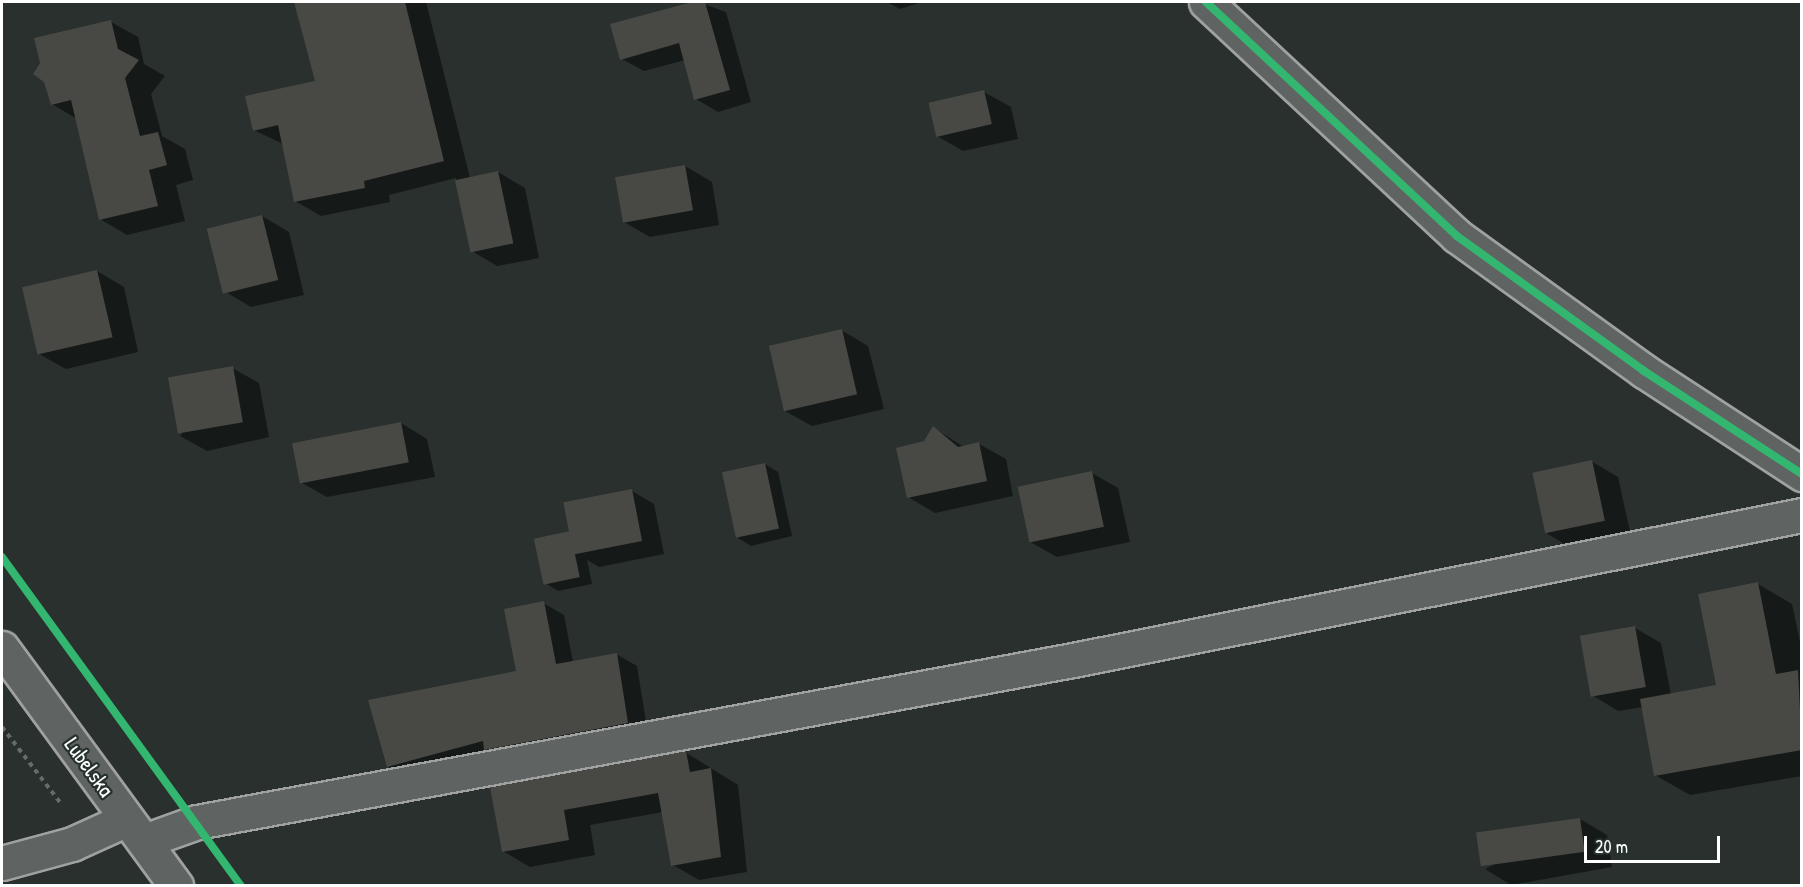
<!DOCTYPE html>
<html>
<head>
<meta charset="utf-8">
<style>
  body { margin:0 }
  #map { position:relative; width:1803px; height:887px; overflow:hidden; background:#29302d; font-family:"Patrick Hand",sans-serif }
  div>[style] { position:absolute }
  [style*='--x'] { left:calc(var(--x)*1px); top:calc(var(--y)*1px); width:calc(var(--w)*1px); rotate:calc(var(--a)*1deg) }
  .shadow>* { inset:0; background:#0007 }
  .building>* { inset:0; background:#484945; transform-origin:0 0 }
  .path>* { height:4px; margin-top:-2px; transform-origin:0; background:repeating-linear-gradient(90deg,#686c69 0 4.5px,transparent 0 9px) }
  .roads { filter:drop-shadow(2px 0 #9fa2a0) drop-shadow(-2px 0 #9fa2a0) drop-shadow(0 2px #9fa2a0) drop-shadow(0 -2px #9fa2a0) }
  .minor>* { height:33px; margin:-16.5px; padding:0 16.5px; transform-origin:16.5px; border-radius:16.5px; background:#5f6362 }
  .major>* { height:33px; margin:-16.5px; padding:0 16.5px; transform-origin:16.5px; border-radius:16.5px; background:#5f6362 }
  .cycleway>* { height:8px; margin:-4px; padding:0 4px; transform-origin:4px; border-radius:4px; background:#33b770 }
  span { translate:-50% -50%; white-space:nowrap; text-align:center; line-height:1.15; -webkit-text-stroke:4.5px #26332d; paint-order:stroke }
  .street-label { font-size:22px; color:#fff }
  .frame { position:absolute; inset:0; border:3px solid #fff; pointer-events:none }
  .scale { position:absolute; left:1584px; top:836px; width:136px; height:27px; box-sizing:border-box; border:3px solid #fff; border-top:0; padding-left:8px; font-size:18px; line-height:21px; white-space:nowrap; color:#fff; -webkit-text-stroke:4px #26332d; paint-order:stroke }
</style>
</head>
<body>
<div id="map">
  <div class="shadow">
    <i style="clip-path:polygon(296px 2px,426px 2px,470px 178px,498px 172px,525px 188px,539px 258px,497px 266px,470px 250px,456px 178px,389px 195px,390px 202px,321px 216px,295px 201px,283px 144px,254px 130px,317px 82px)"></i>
    <i style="clip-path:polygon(698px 2px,726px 12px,751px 102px,718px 112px,696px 99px,685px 60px,644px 71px,622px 59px,612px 25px)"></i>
    <i style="clip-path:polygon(887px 2px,922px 2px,900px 9px)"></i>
    <i style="clip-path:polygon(111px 22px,138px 37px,144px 64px,165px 76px,151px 94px,162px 136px,185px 149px,193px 180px,176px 185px,185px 221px,127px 235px,100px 219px,77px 119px,52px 104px)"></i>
    <i style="clip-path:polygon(984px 92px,1011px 107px,1018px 139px,963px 151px,937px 136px)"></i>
    <i style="clip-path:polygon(685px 166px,712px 182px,719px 225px,650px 237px,624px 222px)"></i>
    <i style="clip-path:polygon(262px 216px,289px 232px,304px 295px,251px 307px,224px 291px)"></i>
    <i style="clip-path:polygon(97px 271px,124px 287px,138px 352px,66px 369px,39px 354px)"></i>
    <i style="clip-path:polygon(841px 330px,868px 346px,884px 409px,812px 426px,785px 411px)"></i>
    <i style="clip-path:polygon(232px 368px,259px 383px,269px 437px,207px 451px,180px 436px)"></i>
    <i style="clip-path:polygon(401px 423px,427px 439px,435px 477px,327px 497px,300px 482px)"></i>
    <i style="clip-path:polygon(934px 428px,964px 447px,979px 444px,1006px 459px,1013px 496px,935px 513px,908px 497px)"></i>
    <i style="clip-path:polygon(1591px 461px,1618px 477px,1631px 536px,1573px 549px,1546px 533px)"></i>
    <i style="clip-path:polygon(765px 464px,778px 472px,792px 536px,751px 546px,738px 538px)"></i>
    <i style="clip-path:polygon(1092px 473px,1118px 488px,1130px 542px,1057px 557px,1030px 542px)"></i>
    <i style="clip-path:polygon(632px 491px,654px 504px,664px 554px,599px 567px,587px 560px,592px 584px,558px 591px,545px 583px,572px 534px)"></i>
    <i style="clip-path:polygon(1758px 584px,1792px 604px,1802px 651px,1802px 776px,1690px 795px,1655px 775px,1643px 707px,1618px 711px,1592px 695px,1635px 628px,1661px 643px,1671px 695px,1717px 687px)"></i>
    <i style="clip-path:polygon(543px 603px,564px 615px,573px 662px,616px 654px,637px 666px,648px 734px,408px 778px,388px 766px,517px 672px)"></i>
    <i style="clip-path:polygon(685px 752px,738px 785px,747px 872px,699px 880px,673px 865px,663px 812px,590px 825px,595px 855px,530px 867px,503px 851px,492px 788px)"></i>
    <i style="clip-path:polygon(1580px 819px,1607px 835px,1612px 867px,1511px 885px,1485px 869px)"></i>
  </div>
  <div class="building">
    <i style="clip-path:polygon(294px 2px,405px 2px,444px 161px,364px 181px,365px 188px,294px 202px,278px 125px,253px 131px,245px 96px,315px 81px)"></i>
    <i style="clip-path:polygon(692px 2px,705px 2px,730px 90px,694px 100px,679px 43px,620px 60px,610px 24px)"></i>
    <i style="clip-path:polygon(111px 20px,118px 49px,139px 60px,125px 78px,140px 136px,158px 132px,167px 165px,149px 170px,158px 206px,99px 220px,71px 100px,51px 105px,44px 82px,33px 74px,40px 63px,34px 38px)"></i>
    <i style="left:984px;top:90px;width:35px;height:57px;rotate:77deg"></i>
    <i style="left:685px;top:165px;width:46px;height:71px;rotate:80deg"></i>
    <i style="left:498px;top:171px;width:74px;height:44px;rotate:78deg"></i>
    <i style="left:262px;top:215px;width:67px;height:57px;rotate:76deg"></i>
    <i style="left:97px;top:270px;width:69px;height:77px;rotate:77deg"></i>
    <i style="left:842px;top:329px;width:67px;height:75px;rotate:77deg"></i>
    <i style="left:233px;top:366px;width:57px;height:66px;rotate:80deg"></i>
    <i style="left:401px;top:422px;width:41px;height:111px;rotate:79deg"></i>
    <i style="clip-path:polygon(933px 426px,958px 447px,979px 442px,987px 481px,907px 498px,896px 448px,924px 441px)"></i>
    <i style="left:1592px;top:460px;width:62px;height:61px;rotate:78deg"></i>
    <i style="left:765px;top:463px;width:67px;height:44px;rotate:78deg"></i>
    <i style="left:1092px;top:471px;width:57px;height:76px;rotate:78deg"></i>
    <i style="left:632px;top:489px;width:53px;height:70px;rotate:79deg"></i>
    <i style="left:570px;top:531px;width:47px;height:37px;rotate:78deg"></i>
    <i style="clip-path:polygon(1758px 582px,1776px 674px,1798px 670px,1802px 750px,1654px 776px,1640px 699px,1716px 685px,1698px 594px)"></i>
    <i style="clip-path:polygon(544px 601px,556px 664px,617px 653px,628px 723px,484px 750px,483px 741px,387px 767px,368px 700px,516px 671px,504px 609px)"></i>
    <i style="left:1635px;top:626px;width:62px;height:56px;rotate:80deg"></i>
    <i style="clip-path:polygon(686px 751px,690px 772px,711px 768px,721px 857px,671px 866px,658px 793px,564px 810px,569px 840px,502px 852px,490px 787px)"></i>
    <i style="left:1580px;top:818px;width:34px;height:105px;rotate:82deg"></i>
  </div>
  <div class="path">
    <i style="--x:2;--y:727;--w:98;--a:52.4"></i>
  </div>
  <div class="roads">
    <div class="minor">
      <i style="--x:1206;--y:2;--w:343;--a:43"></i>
      <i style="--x:1457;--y:236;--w:231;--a:35.8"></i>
      <i style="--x:1644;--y:371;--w:189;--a:33.1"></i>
      <i style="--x:144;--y:841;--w:56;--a:-19.7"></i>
      <i style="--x:197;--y:822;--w:891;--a:-10.48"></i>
      <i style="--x:1073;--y:660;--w:743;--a:-11.25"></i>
      <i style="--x:2;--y:863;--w:73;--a:-15.2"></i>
      <i style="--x:72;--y:844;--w:60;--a:-24.4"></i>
    </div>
    <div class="major">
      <i style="--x:2;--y:648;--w:295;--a:53.8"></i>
    </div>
  </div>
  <div class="cycleway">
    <i style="--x:1206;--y:2;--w:343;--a:43"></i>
    <i style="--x:1457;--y:236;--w:231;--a:35.8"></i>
    <i style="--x:1644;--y:371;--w:189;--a:33.1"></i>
    <i style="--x:2;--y:557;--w:407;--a:54"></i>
  </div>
  <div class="street-label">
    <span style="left:89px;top:767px;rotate:54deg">Lubelska</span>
  </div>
  <div class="frame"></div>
  <div class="scale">20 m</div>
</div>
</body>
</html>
